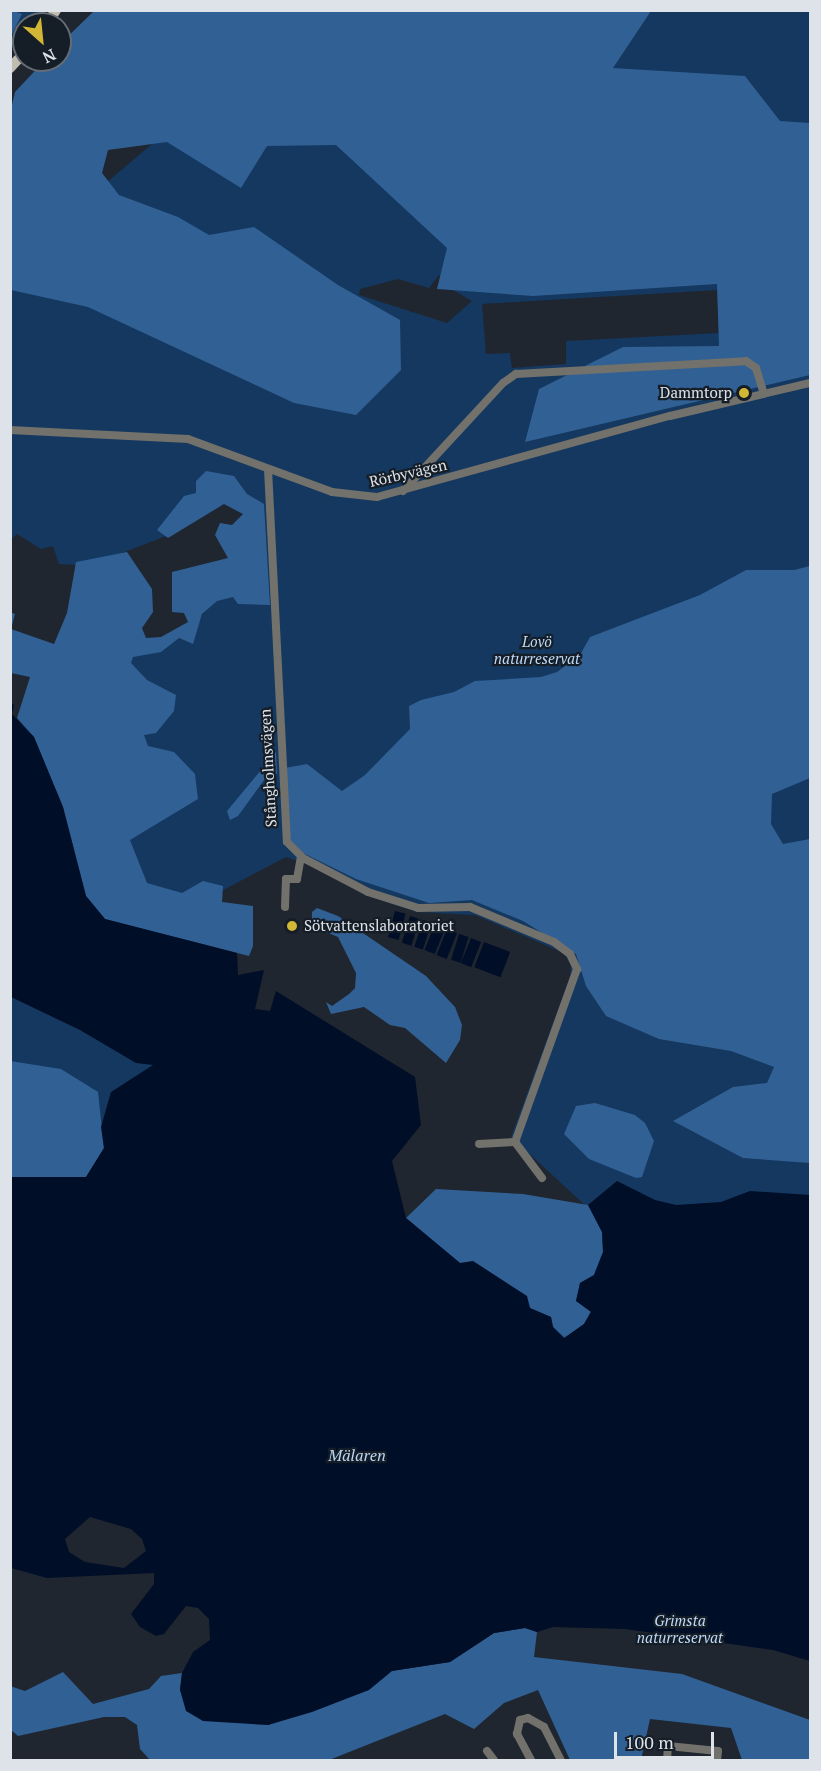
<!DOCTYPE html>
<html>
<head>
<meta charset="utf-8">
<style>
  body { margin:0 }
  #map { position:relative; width:821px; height:1771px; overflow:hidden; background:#1f2630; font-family:"PT Serif",serif }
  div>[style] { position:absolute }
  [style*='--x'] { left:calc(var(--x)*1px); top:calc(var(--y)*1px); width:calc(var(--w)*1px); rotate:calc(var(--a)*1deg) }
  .green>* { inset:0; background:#14385f }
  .forest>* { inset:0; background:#316095 }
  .water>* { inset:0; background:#000e28; transform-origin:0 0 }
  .minor>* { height:8px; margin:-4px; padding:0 4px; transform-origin:4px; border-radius:4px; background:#72716b }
  .major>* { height:10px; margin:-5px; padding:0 5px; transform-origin:5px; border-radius:5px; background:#bfbcb0 }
  .dots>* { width:16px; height:16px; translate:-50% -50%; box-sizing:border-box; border:3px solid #151d26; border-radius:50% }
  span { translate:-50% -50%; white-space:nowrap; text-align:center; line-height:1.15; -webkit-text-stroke:4.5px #151d26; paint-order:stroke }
  .poi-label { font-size:15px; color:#dee3ea }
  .right { translate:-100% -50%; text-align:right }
  .left { translate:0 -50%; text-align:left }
  .street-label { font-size:15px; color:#dee3ea }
  .park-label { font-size:15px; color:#bfd9f9; font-style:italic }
  .water-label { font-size:16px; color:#bbd5f5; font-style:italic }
  .frame { position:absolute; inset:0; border:12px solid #dee3ea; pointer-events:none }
  .north { position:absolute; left:12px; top:12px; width:60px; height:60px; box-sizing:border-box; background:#151d26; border:2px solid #656c74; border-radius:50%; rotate:153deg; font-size:16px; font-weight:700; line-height:24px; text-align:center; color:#dee3ea }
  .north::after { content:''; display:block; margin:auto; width:21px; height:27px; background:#d2b635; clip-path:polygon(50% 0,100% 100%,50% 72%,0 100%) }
  .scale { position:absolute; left:614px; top:1732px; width:100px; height:27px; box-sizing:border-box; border:3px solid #dee3ea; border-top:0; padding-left:8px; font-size:18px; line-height:21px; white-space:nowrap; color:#dee3ea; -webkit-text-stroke:4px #151d26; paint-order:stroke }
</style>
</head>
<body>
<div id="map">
  <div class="green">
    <i style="clip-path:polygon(11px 11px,42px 11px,33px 24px,24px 24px,24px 36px,11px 49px)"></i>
    <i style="clip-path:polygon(evenodd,308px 11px,810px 11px,810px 1425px,11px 1371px,10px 735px,62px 685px,76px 565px,59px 564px,53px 546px,41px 549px,17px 534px,11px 539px,11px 264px,308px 11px,439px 275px,453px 290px,472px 301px,447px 323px,359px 295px,360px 289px,398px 279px,429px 288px,439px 275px,308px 11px,717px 290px,719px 333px,566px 341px,566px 364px,512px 368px,510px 353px,486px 354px,482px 304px,717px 290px,308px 11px,191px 498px,262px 504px,188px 642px,179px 638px,125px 649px,122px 553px,166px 536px,191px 498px,308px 11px,286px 857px,324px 870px,364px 895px,418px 912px,475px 915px,564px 953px,571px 965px,570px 977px,511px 1137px,587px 1207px,400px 1235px,161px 958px,206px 899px,286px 857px)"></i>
  </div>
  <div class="forest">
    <i style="clip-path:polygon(11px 10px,22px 14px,12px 34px,11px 34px)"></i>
    <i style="clip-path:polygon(94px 11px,651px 11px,613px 68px,745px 76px,780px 121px,810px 123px,810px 375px,525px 442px,539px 389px,623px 347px,719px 346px,717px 284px,533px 296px,437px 289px,447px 248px,336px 145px,267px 146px,241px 188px,167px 142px,108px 150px,102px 173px,119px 195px,178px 217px,209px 235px,254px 227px,338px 285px,400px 320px,401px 370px,356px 415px,294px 403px,88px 307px,11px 290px,10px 113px,15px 92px,45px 60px,60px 60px,60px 44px)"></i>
    <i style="clip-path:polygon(206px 471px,234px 476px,247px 494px,264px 504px,270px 605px,238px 604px,233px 597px,217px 601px,202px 614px,193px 644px,179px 638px,161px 652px,133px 657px,131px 663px,147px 680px,176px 695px,174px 711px,156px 733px,144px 735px,148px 746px,174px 752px,195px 774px,198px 799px,130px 840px,147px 883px,182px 893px,203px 881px,223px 886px,222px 902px,253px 906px,253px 946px,249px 956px,105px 919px,86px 896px,63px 807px,34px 737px,17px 718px,30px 677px,11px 673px,10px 612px,15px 614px,11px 629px,54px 644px,67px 613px,76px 562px,127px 552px,152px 589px,153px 612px,142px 628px,146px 638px,161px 637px,188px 622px,184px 613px,172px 612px,172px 572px,228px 558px,215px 535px,220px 523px,232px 525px,243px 514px,224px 504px,168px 538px,157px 530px,184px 496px,196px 493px,196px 481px)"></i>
    <i style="clip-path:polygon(810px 566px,810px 778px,772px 794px,771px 824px,783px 844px,810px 839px,810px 1163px,743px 1158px,673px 1121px,733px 1087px,767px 1083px,774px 1067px,731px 1051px,659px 1039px,606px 1016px,586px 986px,576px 954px,523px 921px,472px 900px,429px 903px,356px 879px,303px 853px,288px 838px,285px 768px,307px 764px,342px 791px,365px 775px,410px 729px,409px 706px,421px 700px,454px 692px,475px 681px,541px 677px,557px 672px,580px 655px,590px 637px,700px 595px,746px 570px,794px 570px)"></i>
    <i style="clip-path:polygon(276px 752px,277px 774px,267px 776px,238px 816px,230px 820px,227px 811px)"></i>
    <i style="clip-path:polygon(317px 908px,338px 916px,426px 976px,455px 1007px,462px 1025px,460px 1040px,446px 1063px,405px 1028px,390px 1025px,364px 1007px,331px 1014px,326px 1002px,332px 1006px,349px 994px,355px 988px,356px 973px,338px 937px,312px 926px,312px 912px)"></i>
    <i style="clip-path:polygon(10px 1061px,61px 1069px,98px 1092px,104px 1148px,86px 1177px,11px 1177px)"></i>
    <i style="clip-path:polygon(595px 1103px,635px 1115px,645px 1123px,654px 1141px,642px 1177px,636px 1178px,589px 1159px,564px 1134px,576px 1106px)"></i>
    <i style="clip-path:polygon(436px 1189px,523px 1194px,588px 1205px,602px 1232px,603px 1252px,594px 1275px,580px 1283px,576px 1301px,591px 1311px,584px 1324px,565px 1338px,553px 1327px,551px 1317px,530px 1308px,460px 1263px,406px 1218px)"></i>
    <i style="clip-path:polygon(525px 1628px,537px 1632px,534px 1657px,682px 1674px,810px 1720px,810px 1760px,742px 1760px,731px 1728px,650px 1719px,641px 1760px,570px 1760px,538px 1690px,504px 1703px,474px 1729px,445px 1714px,329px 1760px,150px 1760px,140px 1749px,137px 1725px,125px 1717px,104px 1717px,18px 1736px,11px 1730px,10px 1686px,25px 1691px,63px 1672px,93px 1704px,149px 1689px,161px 1676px,182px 1673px,180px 1690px,186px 1699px,268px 1725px,368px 1690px,391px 1671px,450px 1662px,494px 1633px)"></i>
  </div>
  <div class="water">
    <i style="clip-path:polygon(evenodd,11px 703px,14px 705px,12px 714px,34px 737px,63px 807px,86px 896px,105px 919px,237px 953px,238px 975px,264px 970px,255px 1009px,270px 1011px,276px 991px,415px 1077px,421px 1125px,392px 1161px,406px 1218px,460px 1263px,473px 1261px,527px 1296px,530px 1308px,551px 1317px,553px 1327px,564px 1338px,584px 1324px,591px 1312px,576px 1301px,580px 1283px,594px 1275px,603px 1252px,602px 1232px,588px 1205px,617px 1181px,655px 1200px,676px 1205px,721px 1202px,750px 1191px,810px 1195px,810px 1661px,773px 1650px,625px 1629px,553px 1627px,537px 1632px,525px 1628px,494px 1633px,450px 1662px,392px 1671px,369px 1690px,312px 1712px,268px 1725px,203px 1721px,186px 1711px,180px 1690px,182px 1673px,193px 1652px,210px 1640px,209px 1619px,198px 1608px,186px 1606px,164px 1634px,156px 1636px,140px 1627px,131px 1614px,154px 1584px,154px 1573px,47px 1578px,11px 1568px,11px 1177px,86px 1177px,104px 1148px,101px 1127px,111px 1092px,153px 1065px,136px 1063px,80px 1030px,11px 997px,11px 703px,90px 1517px,131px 1529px,142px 1539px,146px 1551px,124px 1568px,85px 1562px,69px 1552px,65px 1539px,90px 1517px)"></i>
    <i style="left:395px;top:911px;width:11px;height:27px;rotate:15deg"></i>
    <i style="left:410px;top:916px;width:10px;height:28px;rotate:17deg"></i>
    <i style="left:423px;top:920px;width:9px;height:28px;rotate:18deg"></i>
    <i style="left:435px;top:924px;width:11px;height:28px;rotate:22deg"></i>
    <i style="left:447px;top:929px;width:11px;height:28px;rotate:22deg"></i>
    <i style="left:459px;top:934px;width:10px;height:27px;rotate:17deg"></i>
    <i style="left:471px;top:938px;width:11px;height:27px;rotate:22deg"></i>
    <i style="left:484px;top:942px;width:28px;height:27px;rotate:21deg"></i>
  </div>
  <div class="minor">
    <i style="--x:10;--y:430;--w:178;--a:2.9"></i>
    <i style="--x:188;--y:439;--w:153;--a:20.2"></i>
    <i style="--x:332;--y:492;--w:45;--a:6.3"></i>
    <i style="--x:377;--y:497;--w:304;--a:-15.5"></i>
    <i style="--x:670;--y:416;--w:144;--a:-13.3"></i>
    <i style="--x:268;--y:469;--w:373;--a:87.1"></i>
    <i style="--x:287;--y:842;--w:23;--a:45"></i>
    <i style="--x:303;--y:858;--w:73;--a:27.6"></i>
    <i style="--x:368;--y:892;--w:52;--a:17.7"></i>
    <i style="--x:418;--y:908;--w:52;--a:-1.1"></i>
    <i style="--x:470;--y:907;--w:91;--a:22.6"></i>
    <i style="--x:554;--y:942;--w:20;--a:37"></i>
    <i style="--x:570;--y:954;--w:17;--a:65"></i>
    <i style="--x:577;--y:969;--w:184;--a:109.7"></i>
    <i style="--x:515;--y:1142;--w:36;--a:177"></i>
    <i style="--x:403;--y:491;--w:147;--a:-47.2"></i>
    <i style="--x:503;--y:383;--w:16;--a:-35"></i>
    <i style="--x:516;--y:374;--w:230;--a:-3.2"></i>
    <i style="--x:746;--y:361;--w:12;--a:35"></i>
    <i style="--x:756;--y:368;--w:27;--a:73"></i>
    <i style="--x:285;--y:907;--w:28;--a:-88"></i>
    <i style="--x:286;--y:879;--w:11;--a:0"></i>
    <i style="--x:297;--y:879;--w:23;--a:-80"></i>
    <i style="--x:515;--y:1142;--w:45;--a:53.1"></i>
    <i style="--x:487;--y:1751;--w:11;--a:52"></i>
    <i style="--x:531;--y:1760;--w:30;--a:-118"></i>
    <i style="--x:517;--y:1734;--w:14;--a:-78"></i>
    <i style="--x:520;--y:1720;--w:8;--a:-14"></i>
    <i style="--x:528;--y:1718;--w:18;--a:29"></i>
    <i style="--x:544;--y:1727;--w:37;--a:63"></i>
    <i style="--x:667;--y:1760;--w:14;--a:-86"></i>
    <i style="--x:668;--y:1746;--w:50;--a:5.7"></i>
    <i style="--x:718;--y:1751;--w:9;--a:96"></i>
  </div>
  <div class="major">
    <i style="--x:47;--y:24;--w:17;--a:-57"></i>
    <i style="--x:10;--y:68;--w:21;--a:-47"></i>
  </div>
  <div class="dots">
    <i style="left:744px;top:393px;background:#d2b635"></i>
    <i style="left:292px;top:926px;background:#d2b635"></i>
  </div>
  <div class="poi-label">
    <span class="right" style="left:732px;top:393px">Dammtorp</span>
    <span class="left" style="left:304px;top:926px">Sötvattenslaboratoriet</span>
  </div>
  <div class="street-label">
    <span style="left:408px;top:473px;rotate:-13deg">Rörbyvägen</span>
    <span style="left:268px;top:768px;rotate:-93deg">Stångholmsvägen</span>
  </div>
  <div class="park-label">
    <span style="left:537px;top:650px">Lovö<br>naturreservat</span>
    <span style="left:680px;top:1629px">Grimsta<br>naturreservat</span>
  </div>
  <div class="water-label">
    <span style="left:357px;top:1455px">Mälaren</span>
  </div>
  <div class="frame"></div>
  <div class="north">N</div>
  <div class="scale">100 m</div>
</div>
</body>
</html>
